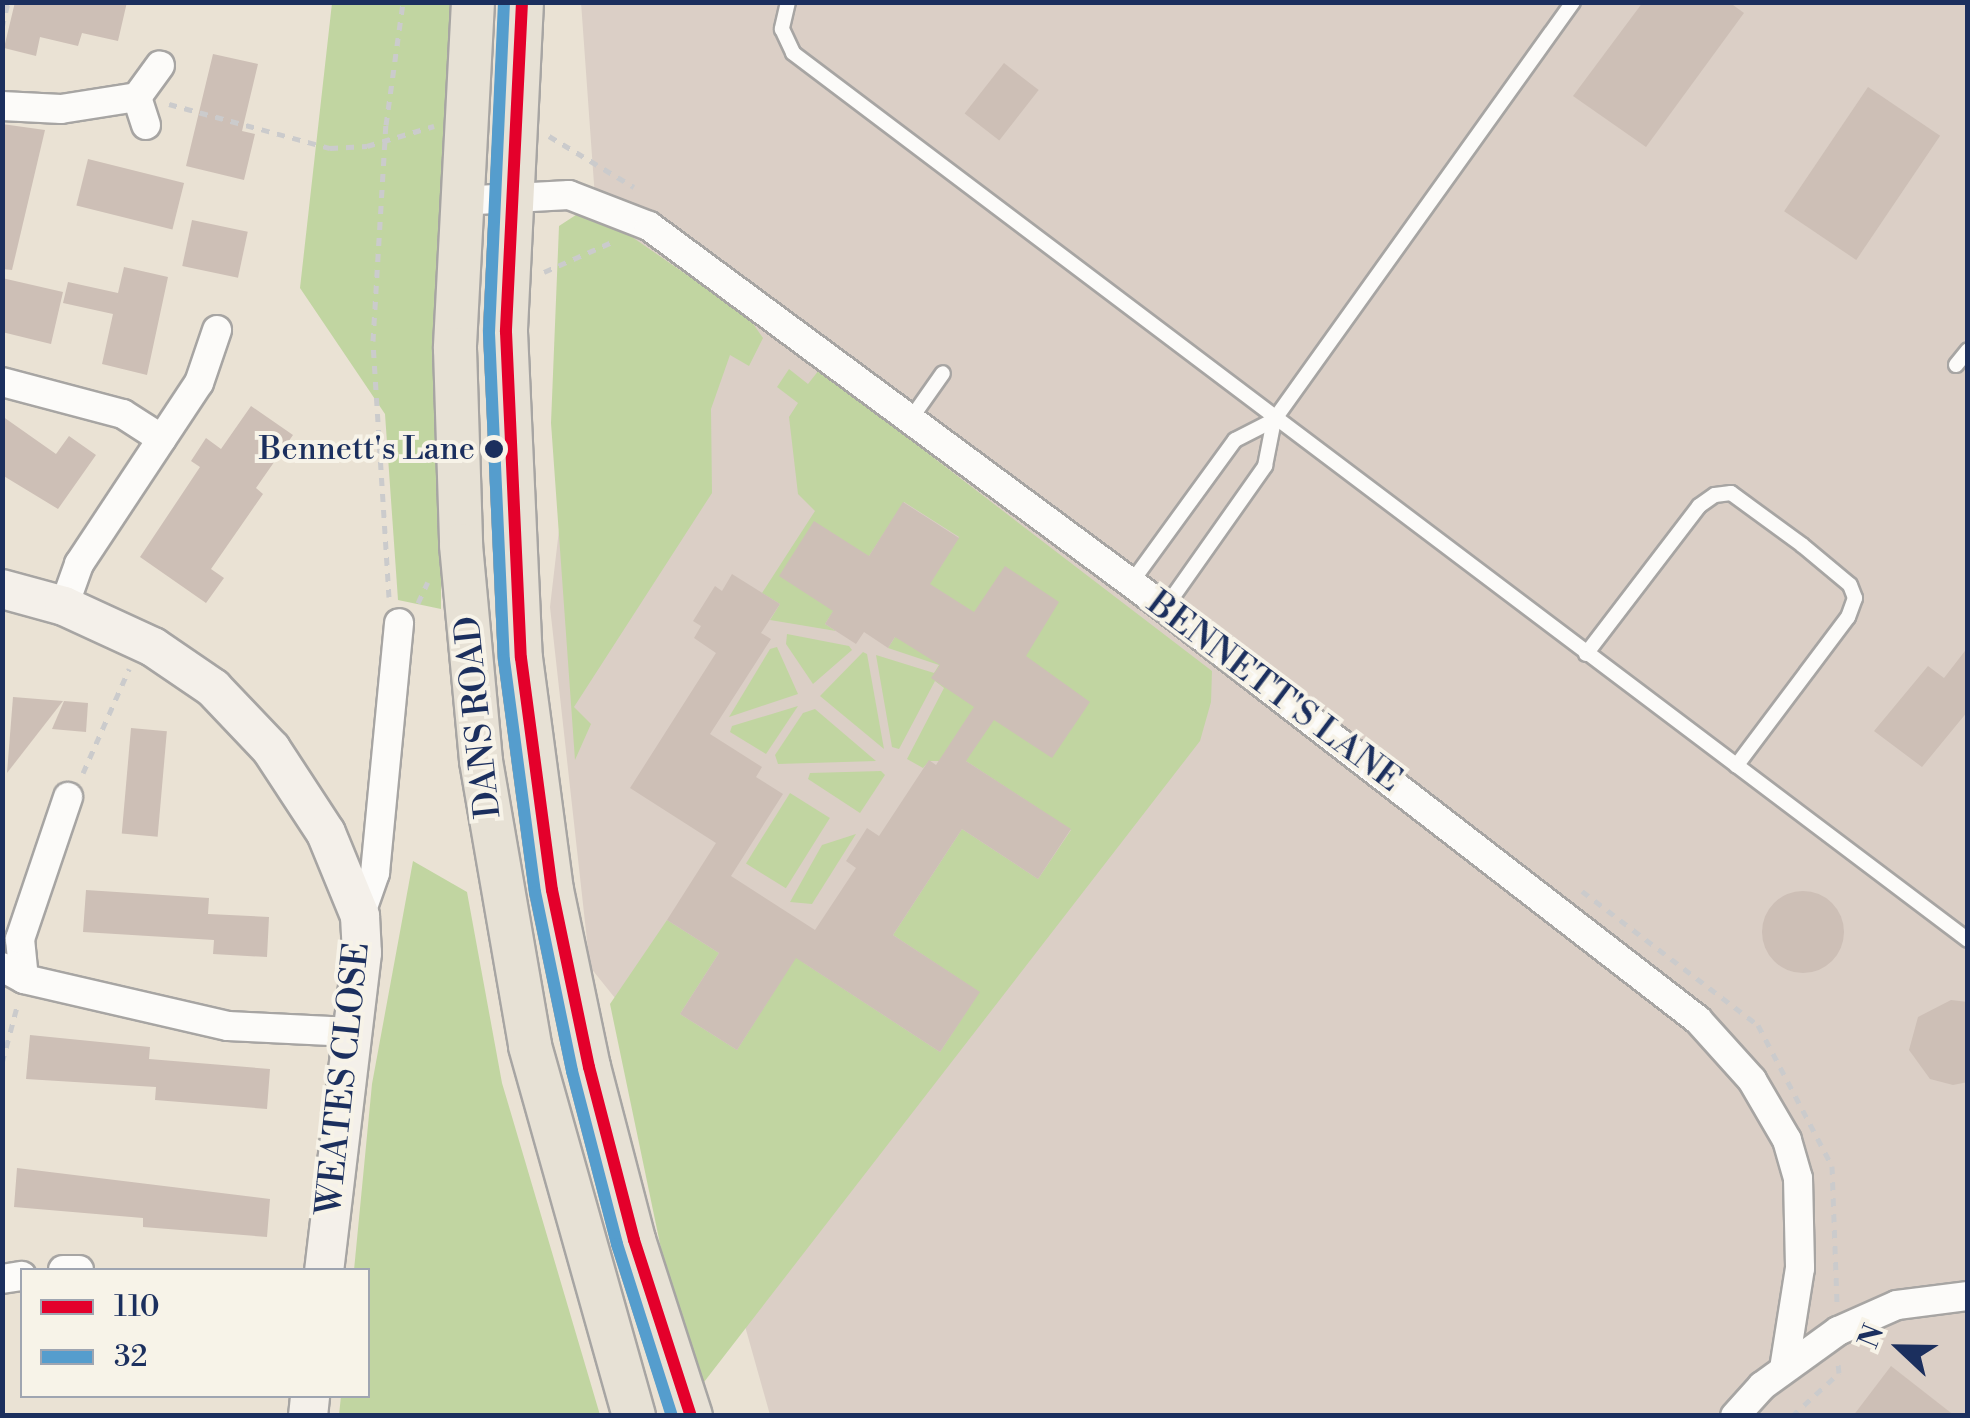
<!DOCTYPE html>
<html>
<head>
<meta charset="utf-8">
<style>
  body { margin:0 }
  #map { position:relative; width:1970px; height:1418px; overflow:hidden; background:#eae2d4; font-family:"Libre Bodoni",serif }
  div>[style] { position:absolute }
  [style*='--x'] { left:calc(var(--x)*1px); top:calc(var(--y)*1px); width:calc(var(--w)*1px); rotate:calc(var(--a)*1deg) }
  .industrial>* { inset:0; background:#dbcfc6 }
  .green>* { inset:0; background:#c1d5a1; transform-origin:0 0 }
  .building>* { inset:0; background:#cdbfb6; transform-origin:0 0 }
  .round { border-radius:50% }
  .path>* { height:5px; margin-top:-2.5px; transform-origin:0; background:repeating-linear-gradient(90deg,#cbcbcc 0 8px,transparent 0 16px) }
  .roads { filter:drop-shadow(2px 0 #a7a5a3) drop-shadow(-2px 0 #a7a5a3) drop-shadow(0 2px #a7a5a3) drop-shadow(0 -2px #a7a5a3) }
  .lane>* { height:14px; margin:-7px; padding:0 7px; transform-origin:7px; border-radius:7px; background:#fcfbf9 }
  .street>* { height:28px; margin:-14px; padding:0 14px; transform-origin:14px; border-radius:14px; background:#fcfbf9 }
  .secondary>* { height:38px; margin:-19px; padding:0 19px; transform-origin:19px; border-radius:19px; background:#f4f0ea }
  .primary>* { height:42px; margin:-21px; padding:0 21px; transform-origin:21px; border-radius:21px; background:#e7e1d5 }
  .bus-1>* { height:12px; margin:-6px; padding:0 6px; transform-origin:6px; border-radius:6px; background:#e4002b }
  .bus-2>* { height:12px; margin:-6px; padding:0 6px; transform-origin:6px; border-radius:6px; background:#559dcd }
  .dots>* { width:28px; height:28px; translate:-50% -50%; box-sizing:border-box; border:5px solid #f7f3e8; border-radius:50% }
  span { translate:-50% -50%; white-space:nowrap; text-align:center; line-height:1.15; -webkit-text-stroke:8px #f7f3e8; paint-order:stroke }
  .bus-label { font-size:32px; color:#1b2f5e }
  .right { translate:-100% -50%; text-align:right }
  .street-label { font-size:35px; color:#1b2f5e }
  .frame { position:absolute; inset:0; border:5px solid #1b2f5e; pointer-events:none }
  .legend { position:absolute; left:20px; top:1268px; width:350px; height:130px; box-sizing:border-box; background:#f7f3e8; border:2px solid #9fa5b1; margin:0; padding:12px 18px; list-style:none; font-size:30px; color:#1b2f5e }
  .legend li { display:flex; align-items:center; gap:20px; height:50px }
  .legend b { width:50px; border:2px solid #9fa5b1 }
  .north { position:absolute; left:1850px; top:1298px; width:100px; height:100px; -webkit-text-stroke:8px #f7f3e8; paint-order:stroke; rotate:292deg; font-size:28px; font-weight:700; line-height:40px; text-align:center; color:#1b2f5e }
  .north::after { content:''; display:block; margin:auto; width:35px; height:45px; background:#1b2f5e; clip-path:polygon(50% 0,100% 100%,50% 72%,0 100%) }
</style>
</head>
<body>
<div id="map">
  <div class="industrial">
    <i style="clip-path:polygon(581px 2px,1967px 3px,1967px 1415px,770px 1415px,673px 1070px,590px 967px,550px 607px,596px 212px)"></i>
  </div>
  <div class="green">
    <i style="clip-path:polygon(332px 3px,468px 3px,441px 347px,441px 609px,398px 600px,385px 414px,300px 288px)"></i>
    <i style="clip-path:polygon(582px 211px,596px 212px,749px 318px,763px 338px,749px 366px,730px 355px,711px 409px,712px 493px,574px 707px,591px 724px,575px 760px,551px 423px,559px 226px)"></i>
    <i style="clip-path:polygon(789px 369px,808px 384px,819px 370px,1212px 671px,1211px 702px,1200px 741px,687px 1404px,683px 1354px,610px 1004px,667px 920px,719px 953px,680px 1014px,737px 1050px,808px 937px,804px 963px,940px 1052px,979px 992px,893px 935px,962px 829px,1038px 879px,1071px 830px,966px 761px,929px 761px,923px 768px,907px 759px,944px 688px,935px 681px,899px 749px,892px 747px,876px 655px,934px 673px,939px 665px,888px 648px,959px 537px,904px 502px,825px 624px,836px 631px,770px 620px,780px 604px,762px 593px,815px 511px,798px 494px,789px 417px,798px 403px,777px 387px)"></i>
    <i style="clip-path:polygon(787px 634px,849px 646px,852px 650px,813px 684px,786px 644px)"></i>
    <i style="clip-path:polygon(777px 647px,798px 694px,729px 717px,770px 649px)"></i>
    <i style="clip-path:polygon(863px 652px,867px 654px,884px 749px,820px 696px)"></i>
    <i style="clip-path:polygon(798px 706px,766px 754px,730px 732px,732px 726px)"></i>
    <i style="clip-path:polygon(815px 709px,876px 761px,778px 764px,775px 755px,803px 713px)"></i>
    <i style="clip-path:polygon(881px 771px,885px 775px,860px 813px,808px 779px,810px 773px)"></i>
    <i style="left:790px;top:793px;width:47px;height:83px;rotate:32deg"></i>
    <i style="clip-path:polygon(856px 834px,812px 904px,790px 902px,822px 845px)"></i>
    <i style="clip-path:polygon(413px 861px,467px 892px,502px 1083px,600px 1415px,339px 1415px,341px 1396px,368px 1396px,368px 1270px,354px 1270px,372px 1084px)"></i>
  </div>
  <div class="building">
    <i style="clip-path:polygon(15px 2px,127px 2px,118px 41px,82px 33px,78px 46px,40px 37px,36px 56px,4px 48px)"></i>
    <i style="clip-path:polygon(1643px 2px,1729px 2px,1744px 13px,1646px 147px,1573px 96px)"></i>
    <i style="clip-path:polygon(213px 54px,258px 64px,242px 131px,255px 134px,244px 180px,186px 166px)"></i>
    <i style="left:1004px;top:63px;width:44px;height:64px;rotate:38deg"></i>
    <i style="left:1868px;top:87px;width:87px;height:150px;rotate:34deg"></i>
    <i style="clip-path:polygon(2px 124px,45px 130px,12px 270px,2px 269px)"></i>
    <i style="left:88px;top:159px;width:99px;height:48px;rotate:14deg"></i>
    <i style="left:192px;top:220px;width:57px;height:47px;rotate:12deg"></i>
    <i style="clip-path:polygon(124px 267px,168px 277px,147px 375px,102px 364px,113px 314px,63px 303px,68px 282px,118px 293px)"></i>
    <i style="clip-path:polygon(2px 278px,63px 292px,51px 344px,2px 332px)"></i>
    <i style="clip-path:polygon(251px 406px,293px 435px,256px 488px,263px 494px,211px 569px,224px 578px,206px 603px,140px 557px,200px 467px,191px 461px,206px 438px,221px 449px)"></i>
    <i style="clip-path:polygon(2px 416px,56px 454px,69px 436px,96px 455px,58px 509px,2px 475px)"></i>
    <i style="clip-path:polygon(903px 502px,959px 538px,930px 584px,974px 612px,1005px 566px,1059px 602px,1026px 656px,1090px 702px,1052px 758px,994px 720px,966px 761px,1071px 829px,1038px 879px,962px 829px,893px 935px,980px 992px,940px 1052px,796px 958px,737px 1050px,680px 1014px,719px 953px,667px 920px,716px 843px,630px 788px,716px 653px,694px 638px,701px 626px,693px 621px,715px 586px,722px 591px,732px 574px,780px 604px,761px 633px,771px 639px,710px 734px,762px 767px,756px 777px,783px 794px,731px 876px,815px 930px,856px 868px,846px 861px,867px 828px,879px 836px,929px 760px,936px 765px,974px 707px,931px 678px,940px 665px,895px 637px,888px 648px,864px 632px,856px 644px,825px 624px,833px 611px,779px 576px,814px 521px,869px 556px)"></i>
    <i style="clip-path:polygon(1968px 647px,1968px 711px,1922px 767px,1874px 731px,1928px 666px,1944px 678px)"></i>
    <i style="clip-path:polygon(13px 697px,63px 701px,7px 773px)"></i>
    <i style="clip-path:polygon(64px 701px,88px 703px,86px 732px,52px 729px)"></i>
    <i style="left:131px;top:728px;width:36px;height:106px;rotate:5deg"></i>
    <i style="clip-path:polygon(86px 890px,209px 898px,208px 914px,269px 917px,267px 957px,213px 954px,214px 940px,83px 932px)"></i>
    <i class="round" style="left:1762px;top:891px;width:82px;height:82px"></i>
    <i style="clip-path:polygon(1951px 1000px,1968px 1002px,1968px 1082px,1953px 1085px,1930px 1079px,1909px 1050px,1918px 1017px)"></i>
    <i style="clip-path:polygon(30px 1035px,150px 1047px,149px 1059px,270px 1069px,267px 1109px,155px 1100px,156px 1087px,26px 1079px)"></i>
    <i style="clip-path:polygon(17px 1168px,270px 1199px,267px 1237px,143px 1227px,143px 1218px,14px 1207px)"></i>
    <i style="clip-path:polygon(1891px 1366px,1955px 1416px,1853px 1416px)"></i>
  </div>
  <div class="path">
    <i style="--x:2;--y:28;--w:27;--a:-77"></i>
    <i style="--x:169;--y:104;--w:167;--a:15.3"></i>
    <i style="--x:330;--y:148;--w:37;--a:-3"></i>
    <i style="--x:367;--y:146;--w:70;--a:-16.6"></i>
    <i style="--x:549;--y:136;--w:99;--a:31"></i>
    <i style="--x:544;--y:272;--w:74;--a:-23.8"></i>
    <i style="--x:389;--y:597;--w:256;--a:-93.6"></i>
    <i style="--x:373;--y:341;--w:216;--a:-86.6"></i>
    <i style="--x:386;--y:125;--w:124;--a:-82.1"></i>
    <i style="--x:418;--y:603;--w:23;--a:-65"></i>
    <i style="--x:83;--y:773;--w:114;--a:-66.1"></i>
    <i style="--x:1582;--y:891;--w:221;--a:37.3"></i>
    <i style="--x:1758;--y:1025;--w:159;--a:62.3"></i>
    <i style="--x:1832;--y:1166;--w:137;--a:87.9"></i>
    <i style="--x:2;--y:1063;--w:62;--a:-75.1"></i>
    <i style="--x:1792;--y:1416;--w:64;--a:-42.5"></i>
    <i style="--x:1839;--y:1373;--w:9;--a:-96"></i>
  </div>
  <div class="roads">
    <div class="lane">
      <i style="--x:788;--y:2;--w:28;--a:103"></i>
      <i style="--x:782;--y:29;--w:26;--a:65"></i>
      <i style="--x:793;--y:53;--w:1472;--a:37.05"></i>
      <i style="--x:1956;--y:365;--w:19;--a:-51"></i>
      <i style="--x:910;--y:420;--w:57;--a:-54.9"></i>
      <i style="--x:1131;--y:583;--w:177;--a:-54"></i>
      <i style="--x:1235;--y:440;--w:44;--a:-27.1"></i>
      <i style="--x:1165;--y:608;--w:174;--a:-54.8"></i>
      <i style="--x:1265;--y:466;--w:47;--a:-78.9"></i>
      <i style="--x:1274;--y:420;--w:514;--a:-54.42"></i>
      <i style="--x:1586;--y:654;--w:186;--a:-52.6"></i>
      <i style="--x:1699;--y:506;--w:19;--a:-35"></i>
      <i style="--x:1715;--y:495;--w:16;--a:-7"></i>
      <i style="--x:1731;--y:493;--w:88;--a:36.2"></i>
      <i style="--x:1802;--y:545;--w:62;--a:39.8"></i>
      <i style="--x:1850;--y:585;--w:14;--a:69"></i>
      <i style="--x:1855;--y:598;--w:20;--a:110"></i>
      <i style="--x:1848;--y:617;--w:186;--a:126.9"></i>
    </div>
    <div class="street">
      <i style="--x:2;--y:106;--w:59;--a:2.9"></i>
      <i style="--x:61;--y:109;--w:77;--a:-9"></i>
      <i style="--x:146;--y:125;--w:29;--a:-108"></i>
      <i style="--x:137;--y:97;--w:39;--a:-54"></i>
      <i style="--x:458;--y:201;--w:111;--a:-3.1"></i>
      <i style="--x:569;--y:195;--w:86;--a:21.2"></i>
      <i style="--x:649;--y:226;--w:642;--a:36.51"></i>
      <i style="--x:1165;--y:608;--w:674;--a:37.7"></i>
      <i style="--x:1698;--y:1020;--w:81;--a:48"></i>
      <i style="--x:1752;--y:1080;--w:69;--a:59.7"></i>
      <i style="--x:1787;--y:1140;--w:40;--a:74"></i>
      <i style="--x:1798;--y:1178;--w:90;--a:88.7"></i>
      <i style="--x:1800;--y:1268;--w:102;--a:99"></i>
      <i style="--x:2;--y:382;--w:125;--a:14.8"></i>
      <i style="--x:123;--y:414;--w:46;--a:32.7"></i>
      <i style="--x:64;--y:606;--w:45;--a:-70.3"></i>
      <i style="--x:79;--y:564;--w:217;--a:-56.5"></i>
      <i style="--x:199;--y:383;--w:56;--a:-71.2"></i>
      <i style="--x:360;--y:916;--w:46;--a:-70.8"></i>
      <i style="--x:375;--y:873;--w:251;--a:-84.5"></i>
      <i style="--x:2;--y:967;--w:25;--a:29"></i>
      <i style="--x:24;--y:979;--w:209;--a:13"></i>
      <i style="--x:228;--y:1026;--w:123;--a:2.8"></i>
      <i style="--x:24;--y:979;--w:40;--a:-95.7"></i>
      <i style="--x:20;--y:939;--w:150;--a:-71.3"></i>
      <i style="--x:63;--y:1270;--w:16;--a:0"></i>
      <i style="--x:2;--y:1279;--w:20;--a:-9"></i>
      <i style="--x:1735;--y:1416;--w:40;--a:-48"></i>
      <i style="--x:1762;--y:1386;--w:94;--a:-35.9"></i>
      <i style="--x:1838;--y:1331;--w:64;--a:-23.8"></i>
      <i style="--x:1897;--y:1305;--w:72;--a:-7.2"></i>
    </div>
    <div class="secondary">
      <i style="--x:2;--y:589;--w:64;--a:15.3"></i>
      <i style="--x:64;--y:606;--w:98;--a:24.7"></i>
      <i style="--x:153;--y:647;--w:73;--a:34.3"></i>
      <i style="--x:213;--y:688;--w:84;--a:46.4"></i>
      <i style="--x:271;--y:749;--w:100;--a:56.8"></i>
      <i style="--x:326;--y:833;--w:90;--a:67.7"></i>
      <i style="--x:360;--y:916;--w:37;--a:87"></i>
      <i style="--x:362;--y:953;--w:319;--a:96.8"></i>
      <i style="--x:308;--y:1416;--w:20;--a:-84"></i>
    </div>
    <div class="primary">
      <i style="--x:473;--y:2;--w:347;--a:93"></i>
      <i style="--x:455;--y:349;--w:196;--a:88.2"></i>
      <i style="--x:461;--y:545;--w:217;--a:84.7"></i>
      <i style="--x:481;--y:761;--w:289;--a:80.2"></i>
      <i style="--x:530;--y:1046;--w:384;--a:74.3"></i>
      <i style="--x:522;--y:2;--w:330;--a:92.8"></i>
      <i style="--x:506;--y:332;--w:326;--a:87.4"></i>
      <i style="--x:521;--y:658;--w:234;--a:82.4"></i>
      <i style="--x:552;--y:890;--w:181;--a:78.2"></i>
      <i style="--x:589;--y:1067;--w:179;--a:75.4"></i>
      <i style="--x:634;--y:1240;--w:185;--a:72.1"></i>
    </div>
  </div>
  <div class="bus-1">
    <i style="--x:522;--y:2;--w:330;--a:92.8"></i>
    <i style="--x:506;--y:332;--w:326;--a:87.4"></i>
    <i style="--x:521;--y:658;--w:234;--a:82.4"></i>
    <i style="--x:552;--y:890;--w:181;--a:78.2"></i>
    <i style="--x:589;--y:1067;--w:179;--a:75.4"></i>
    <i style="--x:634;--y:1240;--w:185;--a:72.1"></i>
  </div>
  <div class="bus-2">
    <i style="--x:504;--y:2;--w:331;--a:92.6"></i>
    <i style="--x:489;--y:333;--w:327;--a:87.4"></i>
    <i style="--x:504;--y:660;--w:234;--a:82.4"></i>
    <i style="--x:535;--y:892;--w:183;--a:78.3"></i>
    <i style="--x:572;--y:1071;--w:179;--a:75.4"></i>
    <i style="--x:617;--y:1244;--w:181;--a:72.3"></i>
  </div>
  <div class="dots">
    <i style="left:494px;top:449px;background:#1b2f5e"></i>
  </div>
  <div class="bus-label">
    <span class="right" style="left:475px;top:449px">Bennett's Lane</span>
  </div>
  <div class="street-label">
    <span style="left:1274px;top:692px;rotate:37deg">BENNETT'S LANE</span>
    <span style="left:479px;top:717px;rotate:-96deg">DANS ROAD</span>
    <span style="left:344px;top:1079px;rotate:-84deg">WEATES CLOSE</span>
  </div>
  <div class="frame"></div>
  <ul class="legend">
  <li><b style="height:12px;background:#e4002b"></b>110</li>
  <li><b style="height:12px;background:#559dcd"></b>32</li>
  </ul>
  <div class="north">N</div>
</div>
</body>
</html>
